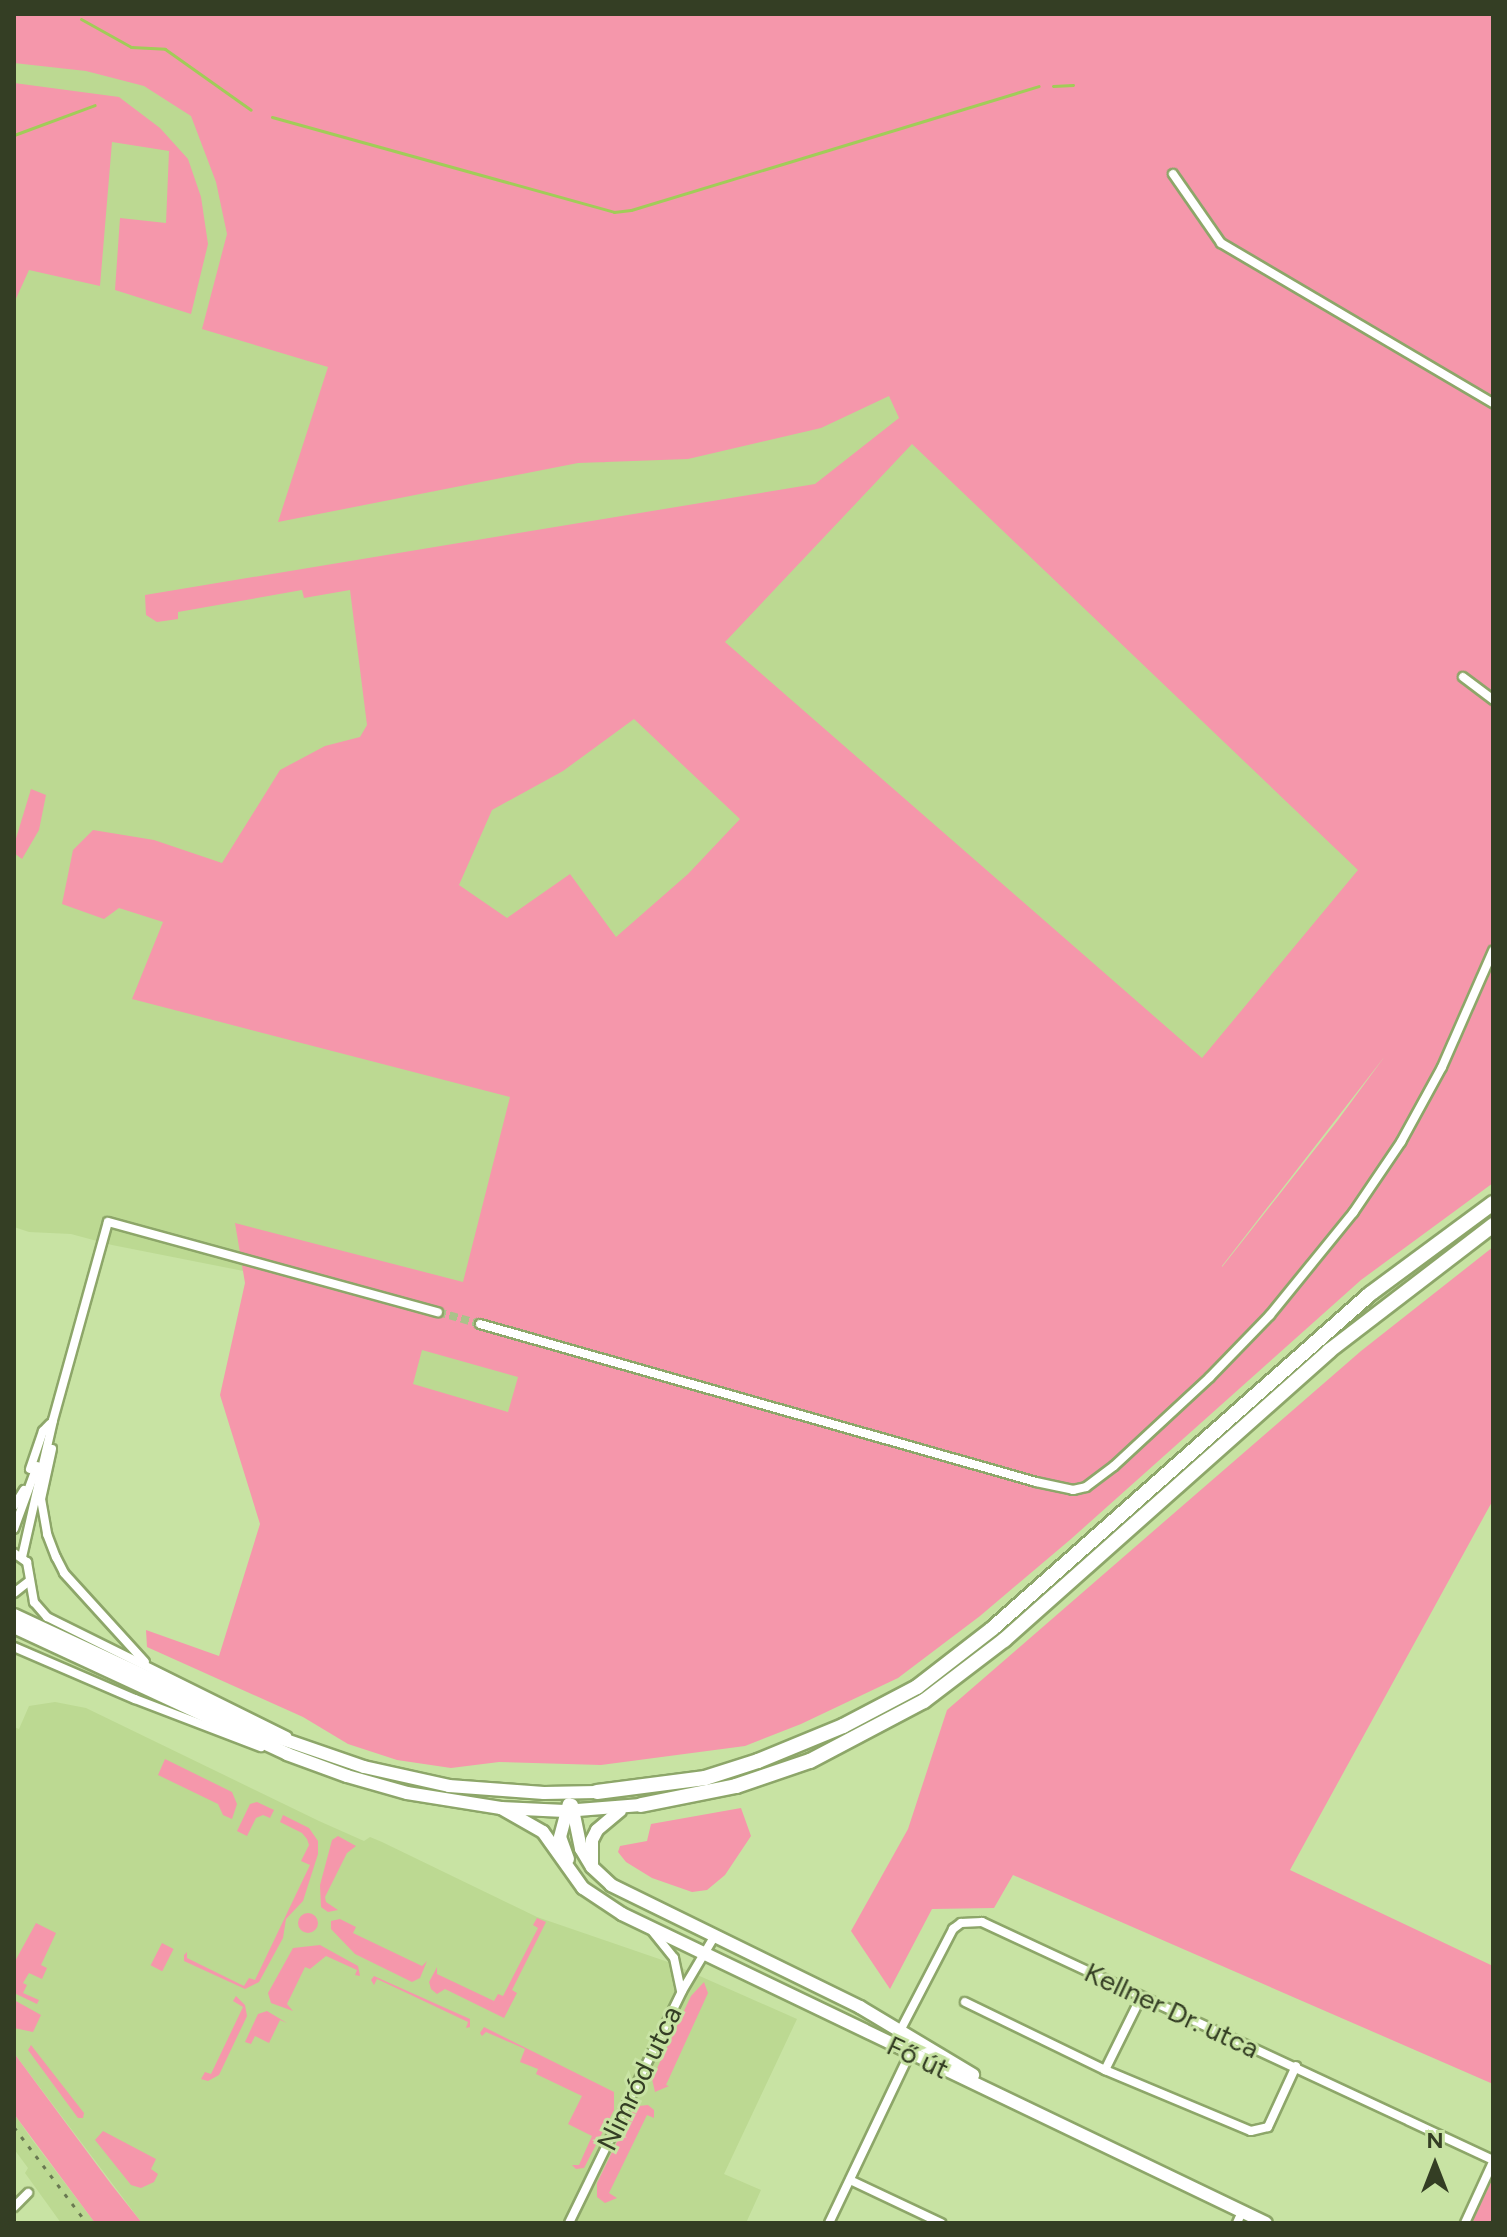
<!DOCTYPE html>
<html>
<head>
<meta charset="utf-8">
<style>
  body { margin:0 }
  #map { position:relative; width:1507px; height:2237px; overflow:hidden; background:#c8e3a3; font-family:Figtree,sans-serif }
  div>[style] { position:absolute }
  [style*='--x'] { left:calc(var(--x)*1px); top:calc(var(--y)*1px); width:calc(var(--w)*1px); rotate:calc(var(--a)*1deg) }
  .built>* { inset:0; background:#bcd992 }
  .green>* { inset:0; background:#f597ab; transform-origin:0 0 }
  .round { border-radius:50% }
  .stream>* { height:3px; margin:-1.5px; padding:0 1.5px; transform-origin:1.5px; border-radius:1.5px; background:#a1cc58 }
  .street-tunnel>* { height:8px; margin-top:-4px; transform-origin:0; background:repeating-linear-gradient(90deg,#aac28a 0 8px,transparent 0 12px) }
  .roads { filter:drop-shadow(2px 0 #8da669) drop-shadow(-2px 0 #8da669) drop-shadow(0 2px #8da669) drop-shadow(0 -2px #8da669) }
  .street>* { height:8px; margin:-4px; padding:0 4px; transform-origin:4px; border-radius:4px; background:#fff }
  .primary>* { height:12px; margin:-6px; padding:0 6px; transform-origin:6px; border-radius:6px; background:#fff }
  .highway>* { height:14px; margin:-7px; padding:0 7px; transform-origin:7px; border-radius:7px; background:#fff }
  .rail>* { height:3px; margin-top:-1.5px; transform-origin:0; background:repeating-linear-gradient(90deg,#697951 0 4px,transparent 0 12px) }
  span { translate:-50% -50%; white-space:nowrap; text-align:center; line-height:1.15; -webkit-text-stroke:6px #c8e3a3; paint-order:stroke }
  .street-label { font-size:28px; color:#343e24 }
  .frame { position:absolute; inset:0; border:16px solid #343e24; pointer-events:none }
  .north { position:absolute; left:1395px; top:2125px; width:80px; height:80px; -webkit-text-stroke:6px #c8e3a3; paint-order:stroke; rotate:0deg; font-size:22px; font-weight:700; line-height:32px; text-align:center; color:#343e24 }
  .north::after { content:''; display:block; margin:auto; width:28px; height:36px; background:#343e24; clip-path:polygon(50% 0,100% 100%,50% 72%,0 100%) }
</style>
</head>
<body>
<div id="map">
  <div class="built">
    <i style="clip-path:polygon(14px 14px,1285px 14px,1438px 987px,592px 1542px,289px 1280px,112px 1245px,71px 1234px,29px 1232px,14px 1227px)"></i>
    <i style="clip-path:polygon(55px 1702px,86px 1708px,319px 1821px,364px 1841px,370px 1837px,382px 1842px,537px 1917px,668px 1962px,797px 2019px,724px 2174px,761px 2190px,746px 2223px,142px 2223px,14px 2053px,14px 1727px,19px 1729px,29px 1706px)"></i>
    <i style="clip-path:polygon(14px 2114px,33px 2141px,95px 2223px,61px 2223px,25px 2173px,28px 2168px,14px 2149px)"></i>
  </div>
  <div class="green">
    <i style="clip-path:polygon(evenodd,14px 14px,1493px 14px,1493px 1183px,1361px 1280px,1071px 1539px,980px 1616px,898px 1678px,801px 1724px,745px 1746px,601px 1765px,499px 1762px,451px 1768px,397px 1760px,348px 1744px,303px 1717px,147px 1647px,146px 1630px,219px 1656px,260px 1524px,220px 1395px,245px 1283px,235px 1223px,463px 1282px,510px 1097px,132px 999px,163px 922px,119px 908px,104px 919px,62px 904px,73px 850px,93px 830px,154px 840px,222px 863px,280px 770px,325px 746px,360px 737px,367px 725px,350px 590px,304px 598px,302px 590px,178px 612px,178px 619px,157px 622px,146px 615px,145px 595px,815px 484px,899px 418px,889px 396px,821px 428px,688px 459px,578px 463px,278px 522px,328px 367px,202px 329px,227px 234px,216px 182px,191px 116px,144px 86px,86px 71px,14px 63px,14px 14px,912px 444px,1358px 870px,1202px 1058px,725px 642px,912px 444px,14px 14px,634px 719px,740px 819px,688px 874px,616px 937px,570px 874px,507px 918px,459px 885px,492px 810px,563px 771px,634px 719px,14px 14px,1385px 1056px,1338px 1120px,1222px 1267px,1222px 1266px,1385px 1056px,14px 14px,422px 1350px,518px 1377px,508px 1412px,413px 1384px,422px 1350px)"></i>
    <i style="clip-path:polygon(14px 83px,119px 97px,160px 128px,188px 159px,201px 197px,208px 244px,191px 314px,115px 290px,120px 218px,166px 223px,169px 151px,112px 142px,100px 286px,29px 270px,14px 303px)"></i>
    <i style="clip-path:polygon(31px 789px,46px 795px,39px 830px,22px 859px,14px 853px,14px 845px)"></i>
    <i style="clip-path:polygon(1493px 1247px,1493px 1500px,1290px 1870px,1493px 1966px,1493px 2084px,1013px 1875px,994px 1908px,932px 1909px,890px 1989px,851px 1931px,908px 1829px,947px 1710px,1361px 1351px)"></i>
    <i style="clip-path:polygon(165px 1759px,232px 1792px,237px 1804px,232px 1819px,223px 1815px,218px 1804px,158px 1775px)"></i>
    <i style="clip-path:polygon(257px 1802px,274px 1810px,270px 1818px,263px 1815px,256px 1818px,247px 1836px,237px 1831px,250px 1804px)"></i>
    <i style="clip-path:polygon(741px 1808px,751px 1836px,725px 1875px,707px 1890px,692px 1892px,652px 1878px,626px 1862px,618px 1852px,620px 1846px,647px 1841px,651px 1824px)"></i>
    <i style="clip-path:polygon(283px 1815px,309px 1828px,318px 1841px,318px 1854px,303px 1901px,286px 1919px,283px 1938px,259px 1982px,245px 1989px,184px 1961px,184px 1955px,187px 1952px,187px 1958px,244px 1986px,249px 1978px,255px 1980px,310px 1865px,301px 1861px,309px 1845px,307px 1839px,302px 1833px,280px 1822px)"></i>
    <i style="clip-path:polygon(338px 1836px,356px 1846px,347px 1853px,325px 1897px,326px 1902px,338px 1910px,328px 1912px,321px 1907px,320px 1885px,332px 1840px)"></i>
    <i class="round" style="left:298px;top:1913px;width:20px;height:20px"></i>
    <i style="clip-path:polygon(537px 1918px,546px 1922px,512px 1990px,517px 1993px,504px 2018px,445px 1989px,437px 1994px,431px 1989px,429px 1982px,437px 1967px,437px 1974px,494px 2001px,498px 1994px,503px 1996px,538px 1928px,533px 1925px)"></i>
    <i style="clip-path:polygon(340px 1919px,356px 1927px,353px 1933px,422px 1966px,427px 1961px,420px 1978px,412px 1982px,355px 1954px,331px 1929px,331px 1921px)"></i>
    <i style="clip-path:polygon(36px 1923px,56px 1933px,41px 1965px,47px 1968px,42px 1979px,29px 1973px,23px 1983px,27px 1985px,23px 1993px,39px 2000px,37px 2004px,14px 1993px,14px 1963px)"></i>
    <i style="left:162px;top:1943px;width:13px;height:25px;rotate:27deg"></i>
    <i style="clip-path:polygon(320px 1945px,358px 1966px,360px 1976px,355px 1975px,357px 1970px,326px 1956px,310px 1969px,305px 1967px,287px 2004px,293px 2011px,271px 2003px,268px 1993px,293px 1948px)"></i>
    <i style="clip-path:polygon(374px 1976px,470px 2019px,470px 2027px,466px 2028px,468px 2022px,377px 1979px,374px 1985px,371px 1980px)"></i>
    <i style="clip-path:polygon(704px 1982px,708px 1993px,666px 2085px,669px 2086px,655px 2092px,652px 2079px,691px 1996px)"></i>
    <i style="clip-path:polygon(236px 1996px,245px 2005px,247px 2016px,219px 2075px,208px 2081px,201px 2079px,205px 2072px,211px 2074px,243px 2007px,233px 2001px)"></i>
    <i style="clip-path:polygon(14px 2000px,41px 2015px,33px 2032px,14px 2028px)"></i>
    <i style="clip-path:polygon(267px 2011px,287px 2023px,280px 2020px,269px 2043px,255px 2036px,251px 2044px,245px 2042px,258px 2014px)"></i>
    <i style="clip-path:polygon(484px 2027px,614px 2092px,614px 2110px,584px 2168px,576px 2169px,572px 2165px,579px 2165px,592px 2136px,568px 2124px,582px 2096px,536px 2074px,538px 2069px,520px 2062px,525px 2049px,486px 2032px,482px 2036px,480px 2033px)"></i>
    <i style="clip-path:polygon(31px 2045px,84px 2113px,83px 2118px,78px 2118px,28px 2050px)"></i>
    <i style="clip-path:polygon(14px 2053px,111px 2184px,142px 2223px,95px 2223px,14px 2114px)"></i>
    <i style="clip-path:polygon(648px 2105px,654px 2110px,654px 2118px,647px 2115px,609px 2193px,617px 2198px,605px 2203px,597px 2197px,597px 2183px,631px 2113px,639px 2106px)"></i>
    <i style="clip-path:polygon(103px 2131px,156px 2159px,151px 2169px,158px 2174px,154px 2182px,141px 2188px,131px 2185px,95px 2140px)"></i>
    <i style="clip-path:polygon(1493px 2178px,1493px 2223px,1473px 2223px,1474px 2218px)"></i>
  </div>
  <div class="stream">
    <i style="--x:81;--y:19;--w:57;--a:29.2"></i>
    <i style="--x:131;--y:47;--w:34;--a:3"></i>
    <i style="--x:165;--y:49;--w:105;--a:35.3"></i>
    <i style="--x:1053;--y:86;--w:20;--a:-3"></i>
    <i style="--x:272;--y:117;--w:355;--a:15.5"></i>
    <i style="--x:614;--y:212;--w:17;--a:-7"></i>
    <i style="--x:631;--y:210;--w:426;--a:-16.9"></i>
    <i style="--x:14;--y:135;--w:86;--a:-20.3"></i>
  </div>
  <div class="street-tunnel">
    <i style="--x:438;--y:1312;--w:44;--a:15.9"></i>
  </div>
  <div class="roads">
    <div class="street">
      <i style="--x:1173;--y:174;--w:84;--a:55.2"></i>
      <i style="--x:1221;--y:243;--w:316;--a:30.5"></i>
      <i style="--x:1463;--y:677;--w:38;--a:37"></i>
      <i style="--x:480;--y:1324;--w:578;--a:15.86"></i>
      <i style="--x:1036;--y:1482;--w:38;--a:12"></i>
      <i style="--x:1073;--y:1490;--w:13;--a:-13"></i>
      <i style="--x:1086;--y:1487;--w:35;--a:-37"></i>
      <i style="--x:1114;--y:1466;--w:131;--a:-42.8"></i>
      <i style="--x:1210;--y:1377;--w:86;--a:-45.9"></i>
      <i style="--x:1270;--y:1315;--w:132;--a:-50.9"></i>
      <i style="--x:1353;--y:1213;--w:86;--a:-55.9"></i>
      <i style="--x:1401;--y:1142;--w:85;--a:-61.3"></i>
      <i style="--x:1442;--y:1067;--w:127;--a:-66.3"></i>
      <i style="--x:52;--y:1449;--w:51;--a:102.4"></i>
      <i style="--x:41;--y:1499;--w:36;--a:80"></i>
      <i style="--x:47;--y:1534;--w:25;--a:69"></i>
      <i style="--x:56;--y:1557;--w:18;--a:63"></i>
      <i style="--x:64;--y:1573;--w:120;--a:47.7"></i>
      <i style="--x:30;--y:1469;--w:40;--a:-71.1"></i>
      <i style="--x:43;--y:1431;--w:10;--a:-45"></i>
      <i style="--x:14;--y:1506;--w:19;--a:-58"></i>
      <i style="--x:14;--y:1529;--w:67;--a:-69.9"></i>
      <i style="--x:14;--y:1553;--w:16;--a:35"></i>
      <i style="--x:27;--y:1562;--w:41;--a:80.1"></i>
      <i style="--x:34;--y:1602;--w:20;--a:49"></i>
      <i style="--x:47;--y:1617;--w:268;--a:26.4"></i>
      <i style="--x:22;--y:1557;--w:140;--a:-77.2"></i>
      <i style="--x:53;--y:1420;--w:205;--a:-74.5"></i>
      <i style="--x:108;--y:1222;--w:342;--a:15.3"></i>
      <i style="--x:14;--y:1593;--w:18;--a:-38"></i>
      <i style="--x:14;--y:1647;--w:132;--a:23.3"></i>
      <i style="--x:135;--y:1699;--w:135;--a:20.9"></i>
      <i style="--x:653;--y:1932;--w:33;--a:51"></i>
      <i style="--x:674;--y:1958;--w:33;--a:78"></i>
      <i style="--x:965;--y:2002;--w:156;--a:25.9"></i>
      <i style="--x:1105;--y:2070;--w:158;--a:22.7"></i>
      <i style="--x:1251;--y:2131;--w:17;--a:-13"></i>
      <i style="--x:1268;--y:2127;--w:67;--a:-65.3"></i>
      <i style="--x:901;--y:2029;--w:113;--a:-62.5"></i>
      <i style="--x:953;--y:1929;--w:10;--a:-37"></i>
      <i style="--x:961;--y:1923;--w:21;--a:-3"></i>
      <i style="--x:982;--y:1922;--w:564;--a:24.97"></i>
      <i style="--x:1105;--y:2070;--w:81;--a:-63.7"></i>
      <i style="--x:850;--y:2180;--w:101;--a:25.3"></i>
      <i style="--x:14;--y:2207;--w:20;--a:-45"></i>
      <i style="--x:569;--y:2223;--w:258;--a:-64"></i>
      <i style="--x:682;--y:1991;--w:63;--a:-59.3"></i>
      <i style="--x:829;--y:2223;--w:188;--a:-64.5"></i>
      <i style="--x:1237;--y:2223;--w:12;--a:-66"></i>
      <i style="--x:1465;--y:2223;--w:67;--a:-65.3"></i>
    </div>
    <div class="primary">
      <i style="--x:14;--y:1615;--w:284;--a:25"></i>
      <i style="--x:271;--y:1735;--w:98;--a:19"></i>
      <i style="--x:364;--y:1767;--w:87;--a:12.6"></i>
      <i style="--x:449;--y:1786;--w:95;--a:4.2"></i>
      <i style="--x:544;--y:1793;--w:53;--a:-1.1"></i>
      <i style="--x:14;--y:1627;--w:301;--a:24.9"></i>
      <i style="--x:287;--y:1754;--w:64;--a:20.1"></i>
      <i style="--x:347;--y:1776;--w:62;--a:15.8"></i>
      <i style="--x:407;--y:1793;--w:95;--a:9.1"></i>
      <i style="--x:501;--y:1808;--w:64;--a:2.7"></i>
      <i style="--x:565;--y:1811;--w:76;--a:-4.5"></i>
      <i style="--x:572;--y:1805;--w:45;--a:78.4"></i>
      <i style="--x:581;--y:1849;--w:21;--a:59"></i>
      <i style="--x:592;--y:1867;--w:26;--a:43"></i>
      <i style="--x:611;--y:1885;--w:277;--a:26.1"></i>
      <i style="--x:860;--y:2007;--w:132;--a:31"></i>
      <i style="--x:501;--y:1808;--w:48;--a:29.7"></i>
      <i style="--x:543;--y:1832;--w:69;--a:54.5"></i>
      <i style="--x:583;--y:1888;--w:47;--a:33.7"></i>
      <i style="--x:622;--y:1914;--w:714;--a:25.63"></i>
      <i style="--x:568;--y:1859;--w:23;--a:-110"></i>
      <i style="--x:560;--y:1837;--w:34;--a:-75"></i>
      <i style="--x:592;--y:1864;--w:24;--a:-90"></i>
      <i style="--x:592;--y:1840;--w:11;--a:-63"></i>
      <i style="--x:597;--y:1830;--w:30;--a:-40"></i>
    </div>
    <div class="highway">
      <i style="--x:597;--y:1792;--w:109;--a:-7.4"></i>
      <i style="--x:705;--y:1778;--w:56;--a:-17.8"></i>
      <i style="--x:758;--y:1761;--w:92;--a:-22.4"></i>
      <i style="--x:843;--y:1726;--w:84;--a:-27.8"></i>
      <i style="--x:917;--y:1687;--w:96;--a:-37.8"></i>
      <i style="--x:993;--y:1628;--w:504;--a:-41.54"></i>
      <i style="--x:1370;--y:1294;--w:153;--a:-36.5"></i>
      <i style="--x:641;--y:1805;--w:97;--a:-11.3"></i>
      <i style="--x:736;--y:1786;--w:78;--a:-18.7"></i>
      <i style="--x:810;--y:1761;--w:129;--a:-27.8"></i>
      <i style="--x:924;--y:1701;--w:101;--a:-37.3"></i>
      <i style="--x:1004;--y:1640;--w:435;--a:-41.6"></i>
      <i style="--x:1329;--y:1351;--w:207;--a:-37.5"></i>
    </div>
  </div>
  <div class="rail">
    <i style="--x:14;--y:2127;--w:121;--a:52.8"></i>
  </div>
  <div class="street-label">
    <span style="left:1172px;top:2010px;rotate:25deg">Kellner Dr. utca</span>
    <span style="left:918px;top:2057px;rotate:25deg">Fő út</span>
    <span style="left:639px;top:2078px;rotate:-64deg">Nimród utca</span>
  </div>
  <div class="frame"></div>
  <div class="north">N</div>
</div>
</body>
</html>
